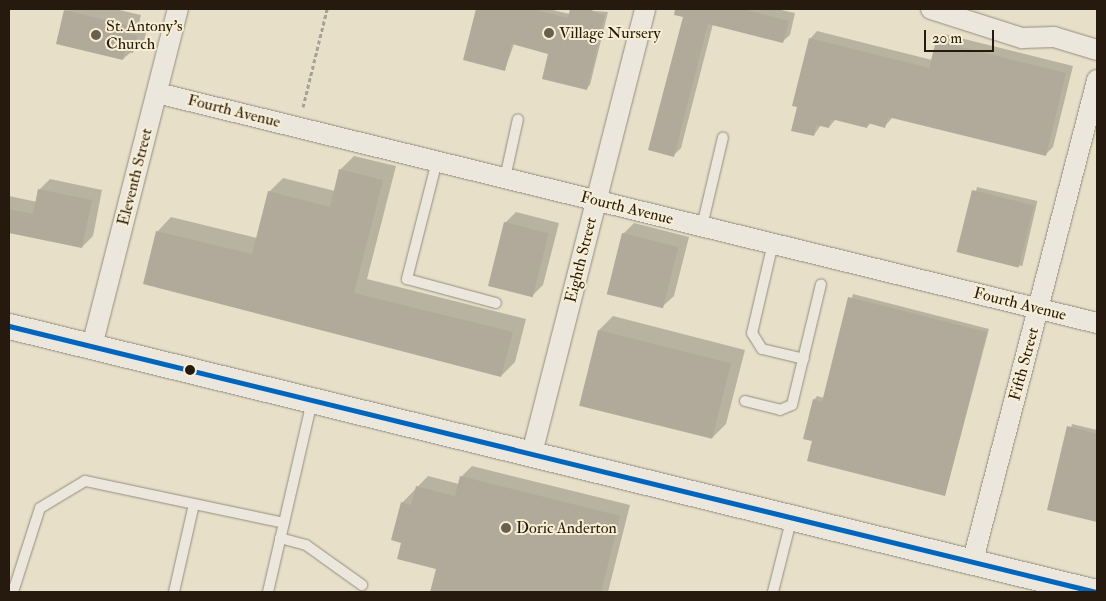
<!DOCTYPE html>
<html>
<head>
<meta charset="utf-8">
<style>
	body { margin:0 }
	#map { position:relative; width:1106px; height:601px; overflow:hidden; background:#e7dfc8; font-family:"IM FELL Double Pica",serif }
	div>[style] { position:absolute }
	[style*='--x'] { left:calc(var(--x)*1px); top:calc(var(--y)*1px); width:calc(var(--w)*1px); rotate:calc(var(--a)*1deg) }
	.shadow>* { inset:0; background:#0003; transform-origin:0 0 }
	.building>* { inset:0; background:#b1aa9a; transform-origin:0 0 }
	.path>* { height:3px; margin-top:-1.5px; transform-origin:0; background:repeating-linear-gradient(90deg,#a6a197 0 4px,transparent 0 6.5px) }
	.roads { filter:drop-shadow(0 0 1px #938d7f) drop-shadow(0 0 1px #938d7f) }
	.service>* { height:10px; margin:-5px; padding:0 5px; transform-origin:5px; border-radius:5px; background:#ebe7dc }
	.minor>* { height:20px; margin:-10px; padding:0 10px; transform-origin:10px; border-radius:10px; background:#ebe7dc }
	.tertiary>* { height:25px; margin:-12.5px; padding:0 12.5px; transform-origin:12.5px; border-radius:12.5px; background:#ebe7dc }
	.bus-1>* { height:5px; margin:-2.5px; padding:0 2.5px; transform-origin:2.5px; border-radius:2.5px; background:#0065bd }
	.dots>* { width:14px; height:14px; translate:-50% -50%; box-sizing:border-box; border:2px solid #f8eed3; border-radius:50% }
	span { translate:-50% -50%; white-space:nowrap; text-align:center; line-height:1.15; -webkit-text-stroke:4px #f8eed3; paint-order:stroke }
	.poi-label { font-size:16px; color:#26190e }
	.left { translate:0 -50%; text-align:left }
	.street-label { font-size:16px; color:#26190e }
	.frame { position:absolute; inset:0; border:10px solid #26190e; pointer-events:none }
	.scale { position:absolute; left:924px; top:30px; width:70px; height:22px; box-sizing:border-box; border:2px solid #26190e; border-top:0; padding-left:6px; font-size:15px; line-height:18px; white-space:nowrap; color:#26190e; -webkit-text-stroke:4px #f8eed3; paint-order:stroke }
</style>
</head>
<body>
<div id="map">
	<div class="shadow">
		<div style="clip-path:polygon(68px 9px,115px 9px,141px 15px,139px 23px,148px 25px,144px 41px,123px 59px,66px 11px)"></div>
		<div style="clip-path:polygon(477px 9px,548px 9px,570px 14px,571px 9px,608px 12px,590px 85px,586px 89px,550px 53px,514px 44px,505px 69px,465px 59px)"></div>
		<div style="clip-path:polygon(686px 9px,777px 9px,795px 13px,790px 35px,782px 42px,713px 24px,681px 148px,673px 156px,650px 149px)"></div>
		<div style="clip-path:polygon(817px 31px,932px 60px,937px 41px,944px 34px,1073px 66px,1053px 147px,1046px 154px,893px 117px,885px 126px,871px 123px,867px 127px,836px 119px,829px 127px,821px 125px,814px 135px,799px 106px,810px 39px)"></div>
		<div style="clip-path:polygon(354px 156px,396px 166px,367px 279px,526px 319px,515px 362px,501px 376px,145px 283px,158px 231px,171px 217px,257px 238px,269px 192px,283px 178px,335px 191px,340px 170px)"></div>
		<div style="clip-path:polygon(50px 179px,102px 190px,93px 236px,82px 247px,9px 232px,9px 196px,37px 202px,39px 190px)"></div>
		<div style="left:977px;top:187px;width:62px;height:67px;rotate:13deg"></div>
		<div style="clip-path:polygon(516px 212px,559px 223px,543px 285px,532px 296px,505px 223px)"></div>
		<div style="clip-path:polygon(634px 223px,689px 237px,674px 296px,663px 306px,623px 234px)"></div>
		<div style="clip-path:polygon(853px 294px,989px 329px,945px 495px,814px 400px,817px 396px,824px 398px)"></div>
		<div style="clip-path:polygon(613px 316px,745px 350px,726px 424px,712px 438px,599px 330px)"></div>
		<div style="clip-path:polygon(1072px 424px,1097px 430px,1097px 521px,1049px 509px)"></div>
		<div style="clip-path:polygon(472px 466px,630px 505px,608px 592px,432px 592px,438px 568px,403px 542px,402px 503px,428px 476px,459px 484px,461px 477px)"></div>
	</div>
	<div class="building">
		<div style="clip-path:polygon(476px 9px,532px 9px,568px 18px,570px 9px,593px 9px,592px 12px,605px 15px,587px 90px,542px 79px,548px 54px,512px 44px,505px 71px,463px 60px)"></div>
		<div style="clip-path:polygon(675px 9px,743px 9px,789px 21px,783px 43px,708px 24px,674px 157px,648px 150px,683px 17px,674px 15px)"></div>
		<div style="clip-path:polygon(64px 10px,131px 26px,129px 34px,137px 36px,133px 53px,125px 51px,123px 60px,56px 44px)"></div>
		<div style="clip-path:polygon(809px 38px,929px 68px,936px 41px,1066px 73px,1046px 156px,888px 117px,885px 128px,868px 123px,867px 128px,831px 119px,829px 128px,816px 125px,814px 136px,791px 131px,797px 107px,792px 106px)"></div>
		<div style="clip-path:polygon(339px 169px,383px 180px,354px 293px,513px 332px,501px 377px,143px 284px,156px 231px,252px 254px,268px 191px,330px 207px)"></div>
		<div style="clip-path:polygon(38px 189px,92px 200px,82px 248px,9px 233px,9px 209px,33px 214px)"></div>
		<div style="left:972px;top:190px;width:64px;height:64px;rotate:14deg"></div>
		<div style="left:504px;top:222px;width:46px;height:66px;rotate:14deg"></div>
		<div style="left:622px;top:233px;width:58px;height:63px;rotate:14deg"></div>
		<div style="clip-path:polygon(848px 297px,987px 332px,945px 496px,807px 461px,812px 441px,803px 439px,813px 399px,822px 402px)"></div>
		<div style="left:598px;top:330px;width:137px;height:78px;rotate:14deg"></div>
		<div style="clip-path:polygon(1067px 426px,1097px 434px,1097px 522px,1047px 510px)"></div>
		<div style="clip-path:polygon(460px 476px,620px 516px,601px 592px,430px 592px,436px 569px,397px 559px,401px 543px,391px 540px,401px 502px,411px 505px,416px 486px,455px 496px)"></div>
	</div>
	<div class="path">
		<div style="--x:303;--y:107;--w:101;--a:-76.2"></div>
	</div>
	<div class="roads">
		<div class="service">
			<div style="--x:437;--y:161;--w:122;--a:104.3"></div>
			<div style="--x:407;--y:279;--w:92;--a:15.1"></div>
			<div style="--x:505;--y:178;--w:60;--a:-77.6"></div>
			<div style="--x:702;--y:226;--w:91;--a:-76.7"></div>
			<div style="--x:773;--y:243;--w:92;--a:103.1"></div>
			<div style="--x:752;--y:333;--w:19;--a:58"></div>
			<div style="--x:762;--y:349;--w:43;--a:13.4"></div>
			<div style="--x:745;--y:401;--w:36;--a:14"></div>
			<div style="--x:780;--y:410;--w:13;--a:-23"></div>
			<div style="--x:792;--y:405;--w:124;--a:-76.5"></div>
			<div style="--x:280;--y:538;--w:27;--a:15"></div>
			<div style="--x:306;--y:545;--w:69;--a:35.5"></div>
			<div style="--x:13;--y:592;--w:88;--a:-72.2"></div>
			<div style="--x:40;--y:508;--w:52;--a:-31"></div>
			<div style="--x:85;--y:481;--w:203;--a:11.9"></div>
			<div style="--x:174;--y:592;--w:90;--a:-77.2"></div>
			<div style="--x:268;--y:592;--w:196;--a:-77"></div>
			<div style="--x:773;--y:592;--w:77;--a:-75.8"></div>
		</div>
		<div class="minor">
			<div style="--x:931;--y:9;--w:96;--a:17.7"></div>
			<div style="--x:1022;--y:38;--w:32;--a:-2"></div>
			<div style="--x:1054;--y:37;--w:45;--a:16.8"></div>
			<div style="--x:157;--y:93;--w:968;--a:13.75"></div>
			<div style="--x:92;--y:346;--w:348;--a:-75.7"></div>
			<div style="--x:532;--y:453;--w:458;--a:-75.7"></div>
			<div style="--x:973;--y:560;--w:496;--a:-75.5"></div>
		</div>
		<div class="tertiary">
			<div style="--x:9;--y:326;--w:1119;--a:13.75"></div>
		</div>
	</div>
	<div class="bus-1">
		<div style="--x:9;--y:326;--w:1119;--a:13.75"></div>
	</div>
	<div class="dots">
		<div style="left:549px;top:33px;background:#6a5e4f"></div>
		<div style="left:96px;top:35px;background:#6a5e4f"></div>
		<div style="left:190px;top:370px;background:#26190e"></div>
		<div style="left:506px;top:528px;background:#6a5e4f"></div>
	</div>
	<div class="poi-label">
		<span class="left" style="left:106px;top:35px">St. Antony's<br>Church</span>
		<span class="left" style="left:559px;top:33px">Village Nursery</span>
		<span class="left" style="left:516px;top:528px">Doric Anderton</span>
	</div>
	<div class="street-label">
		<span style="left:234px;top:111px;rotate:14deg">Fourth Avenue</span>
		<span style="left:135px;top:177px;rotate:-76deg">Eleventh Street</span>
		<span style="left:627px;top:208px;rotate:14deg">Fourth Avenue</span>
		<span style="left:581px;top:260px;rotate:-76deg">Eighth Street</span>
		<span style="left:1020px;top:304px;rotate:14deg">Fourth Avenue</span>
		<span style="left:1024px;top:364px;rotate:-75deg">Fifth Street</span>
	</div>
	<div class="frame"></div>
	<div class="scale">20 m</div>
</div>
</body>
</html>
